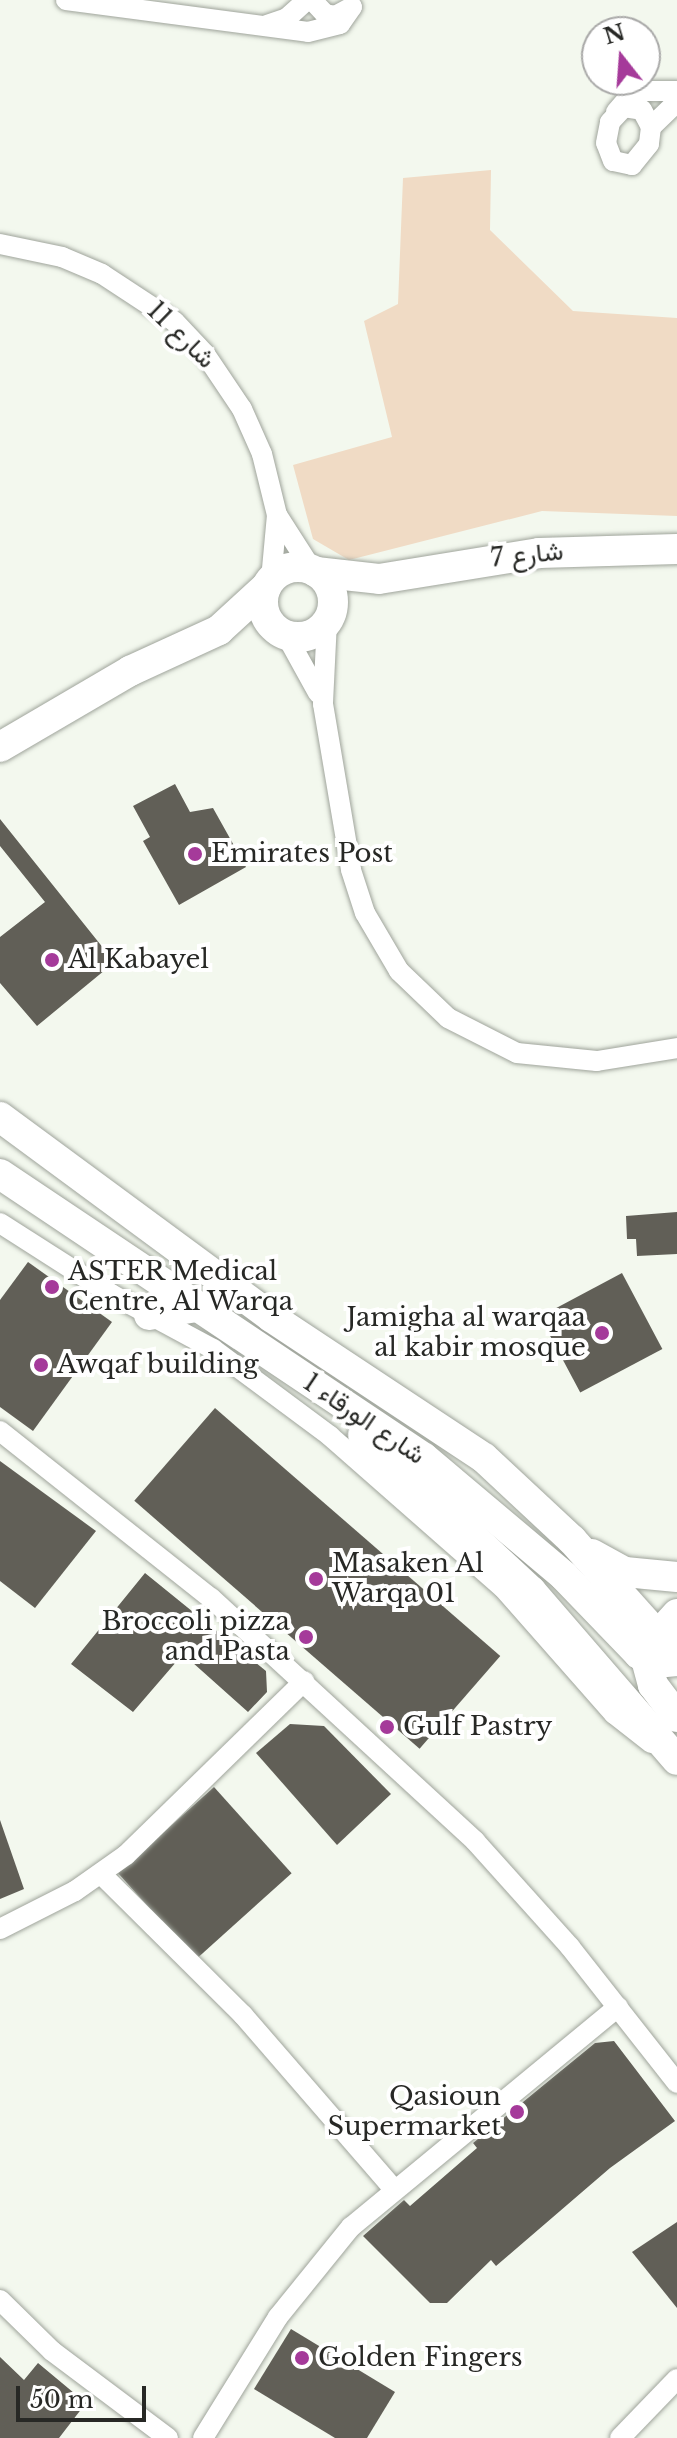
<!DOCTYPE html>
<html>
<head>
<meta charset="utf-8">
<style>
	body { margin:0 }
	#map { position:relative; width:677px; height:2438px; overflow:hidden; background:#f3f8ee; font-family:"Libre Baskerville",Vazirmatn,serif }
	div>[style] { position:absolute }
	[style*='--x'] { left:calc(var(--x)*1px); top:calc(var(--y)*1px); width:calc(var(--w)*1px); rotate:calc(var(--a)*1deg) }
	.green>* { inset:0; background:#f0dbc5 }
	.building>* { inset:0; background:#615f57; transform-origin:0 0 }
	.roads { filter:drop-shadow(0 0 2px #9fa49b) drop-shadow(0 0 2px #9fa49b) }
	.street>* { height:20px; margin:-10px; padding:0 10px; transform-origin:10px; border-radius:10px; background:#fff }
	.secondary>* { height:30px; margin:-15px; padding:0 15px; transform-origin:15px; border-radius:15px; background:#fff }
	.secondary>.ring { margin:-15px; padding:0; box-sizing:content-box; background:none; border:30px solid #fff; border-radius:50% }
	.dots>* { width:22px; height:22px; translate:-50% -50%; box-sizing:border-box; border:4px solid #fff; border-radius:50% }
	span { translate:-50% -50%; white-space:nowrap; text-align:center; line-height:1.15; -webkit-text-stroke:8px #fff; paint-order:stroke }
	.street-label { font-size:26px; color:#272825 }
	.poi-label { font-size:26px; color:#272825 }
	.left { translate:0 -50%; text-align:left }
	.right { translate:-100% -50%; text-align:right }
	.north { position:absolute; left:581px; top:16px; width:80px; height:80px; box-sizing:border-box; background:#fff; border:2px solid #a9a9a8; border-radius:50%; rotate:343deg; font-size:22px; font-weight:700; line-height:32px; text-align:center; color:#272825 }
	.north::after { content:''; display:block; margin:auto; width:28px; height:36px; background:#a53a9a; clip-path:polygon(50% 0,100% 100%,50% 72%,0 100%) }
	.scale { position:absolute; left:16px; top:2386px; width:130px; height:36px; box-sizing:border-box; border:4px solid #272825; border-top:0; padding-left:10px; font-size:24px; line-height:28px; white-space:nowrap; color:#272825; -webkit-text-stroke:6px #fff; paint-order:stroke }
</style>
</head>
<body>
<div id="map">
	<div class="green">
		<div style="clip-path:polygon(491px 170px,490px 230px,573px 311px,677px 318px,677px 516px,542px 511px,349px 560px,313px 539px,293px 465px,392px 437px,364px 321px,398px 304px,403px 178px)"></div>
	</div>
	<div class="building">
		<div style="clip-path:polygon(175px 784px,190px 812px,213px 808px,246px 867px,179px 905px,143px 841px,150px 837px,133px 806px)"></div>
		<div style="clip-path:polygon(0 819px,104px 949px,105px 970px,37px 1026px,0 983px,0 937px,45px 902px,0 846px)"></div>
		<div style="clip-path:polygon(677px 1212px,677px 1254px,637px 1256px,636px 1239px,627px 1239px,626px 1216px)"></div>
		<div style="clip-path:polygon(28px 1262px,112px 1322px,33px 1431px,0 1407px,0 1300px)"></div>
		<div style="left:622px;top:1273px;width:86px;height:93px;rotate:62deg"></div>
		<div style="left:215px;top:1408px;width:378px;height:123px;rotate:41deg"></div>
		<div style="clip-path:polygon(0 1461px,96px 1531px,35px 1608px,0 1581px)"></div>
		<div style="clip-path:polygon(145px 1573px,266px 1671px,267px 1692px,248px 1712px,183px 1654px,133px 1712px,71px 1664px)"></div>
		<div style="clip-path:polygon(290px 1724px,324px 1726px,391px 1794px,337px 1845px,256px 1753px)"></div>
		<div style="left:214px;top:1787px;width:116px;height:129px;rotate:48deg"></div>
		<div style="clip-path:polygon(0 1820px,24px 1889px,0 1899px)"></div>
		<div style="clip-path:polygon(614px 2041px,675px 2121px,610px 2168px,496px 2266px,491px 2260px,447px 2303px,430px 2303px,363px 2236px,404px 2200px,410px 2206px,477px 2148px,473px 2143px,595px 2043px)"></div>
		<div style="clip-path:polygon(677px 2222px,677px 2308px,632px 2252px)"></div>
		<div style="clip-path:polygon(291px 2329px,395px 2392px,367px 2438px,335px 2438px,254px 2389px)"></div>
		<div style="clip-path:polygon(0 2357px,24px 2380px,38px 2363px,86px 2403px,59px 2438px,0 2438px)"></div>
	</div>
	<div class="roads">
		<div class="street">
			<div style="--x:66;--y:0;--w:244;--a:7.5"></div>
			<div style="--x:308;--y:32;--w:33;--a:-14"></div>
			<div style="--x:340;--y:24;--w:21;--a:-55"></div>
			<div style="--x:312;--y:0;--w:19;--a:47"></div>
			<div style="--x:325;--y:14;--w:10;--a:11"></div>
			<div style="--x:335;--y:16;--w:19;--a:-28"></div>
			<div style="--x:267;--y:25;--w:21;--a:-19"></div>
			<div style="--x:287;--y:18;--w:27;--a:-42"></div>
			<div style="--x:624;--y:107;--w:18;--a:9"></div>
			<div style="--x:642;--y:110;--w:19;--a:62"></div>
			<div style="--x:651;--y:127;--w:17;--a:97"></div>
			<div style="--x:649;--y:144;--w:27;--a:129"></div>
			<div style="--x:632;--y:165;--w:19;--a:-168"></div>
			<div style="--x:613;--y:161;--w:19;--a:-111"></div>
			<div style="--x:606;--y:143;--w:21;--a:-79"></div>
			<div style="--x:610;--y:122;--w:21;--a:-47"></div>
			<div style="--x:616;--y:112;--w:28;--a:-49"></div>
			<div style="--x:634;--y:91;--w:43;--a:0"></div>
			<div style="--x:651;--y:127;--w:36;--a:-44"></div>
			<div style="--x:0;--y:244;--w:63;--a:11.8"></div>
			<div style="--x:62;--y:257;--w:43;--a:23"></div>
			<div style="--x:102;--y:274;--w:87;--a:33.3"></div>
			<div style="--x:175;--y:322;--w:44;--a:46.8"></div>
			<div style="--x:205;--y:354;--w:66;--a:56.1"></div>
			<div style="--x:242;--y:409;--w:49;--a:66"></div>
			<div style="--x:262;--y:454;--w:63;--a:76.2"></div>
			<div style="--x:277;--y:515;--w:65;--a:95.3"></div>
			<div style="--x:277;--y:515;--w:67;--a:57.3"></div>
			<div style="--x:327;--y:621;--w:83;--a:92.8"></div>
			<div style="--x:323;--y:704;--w:168;--a:80.4"></div>
			<div style="--x:351;--y:870;--w:45;--a:72"></div>
			<div style="--x:365;--y:913;--w:67;--a:59.6"></div>
			<div style="--x:399;--y:971;--w:68;--a:43.8"></div>
			<div style="--x:448;--y:1018;--w:77;--a:26.9"></div>
			<div style="--x:517;--y:1053;--w:80;--a:5.7"></div>
			<div style="--x:597;--y:1061;--w:81;--a:-9.2"></div>
			<div style="--x:286;--y:635;--w:66;--a:61.1"></div>
			<div style="--x:0;--y:1223;--w:132;--a:32.6"></div>
			<div style="--x:111;--y:1294;--w:116;--a:28.3"></div>
			<div style="--x:213;--y:1349;--w:146;--a:36.6"></div>
			<div style="--x:330;--y:1436;--w:230;--a:41.3"></div>
			<div style="--x:503;--y:1588;--w:168;--a:48.6"></div>
			<div style="--x:614;--y:1714;--w:47;--a:38.1"></div>
			<div style="--x:0;--y:1431;--w:269;--a:38.4"></div>
			<div style="--x:211;--y:1598;--w:359;--a:42.6"></div>
			<div style="--x:475;--y:1841;--w:142;--a:48.1"></div>
			<div style="--x:570;--y:1947;--w:173;--a:51.8"></div>
			<div style="--x:101;--y:1874;--w:200;--a:44.8"></div>
			<div style="--x:243;--y:2015;--w:229;--a:49.1"></div>
			<div style="--x:0;--y:1929;--w:84;--a:-26.9"></div>
			<div style="--x:75;--y:1891;--w:62;--a:-35.2"></div>
			<div style="--x:126;--y:1855;--w:249;--a:-44.3"></div>
			<div style="--x:0;--y:2300;--w:73;--a:44.4"></div>
			<div style="--x:52;--y:2351;--w:145;--a:36.9"></div>
			<div style="--x:203;--y:2438;--w:142;--a:-58.2"></div>
			<div style="--x:278;--y:2317;--w:116;--a:-51"></div>
			<div style="--x:351;--y:2227;--w:346;--a:-39.5"></div>
			<div style="--x:620;--y:2438;--w:82;--a:-46"></div>
		</div>
		<div class="secondary">
			<div class="ring" style="left:263px;top:567px;width:40px;height:40px"></div>
			<div style="--x:316;--y:572;--w:63;--a:6.3"></div>
			<div style="--x:379;--y:579;--w:162;--a:-9.2"></div>
			<div style="--x:539;--y:553;--w:138;--a:-1.7"></div>
			<div style="--x:0;--y:747;--w:151;--a:-30.3"></div>
			<div style="--x:130;--y:671;--w:98;--a:-24.7"></div>
			<div style="--x:219;--y:630;--w:64;--a:-42.5"></div>
			<div style="--x:0;--y:1117;--w:337;--a:36.4"></div>
			<div style="--x:271;--y:1317;--w:255;--a:33.5"></div>
			<div style="--x:484;--y:1458;--w:120;--a:43"></div>
			<div style="--x:572;--y:1540;--w:157;--a:48.1"></div>
			<div style="--x:0;--y:1174;--w:510;--a:33.81"></div>
			<div style="--x:424;--y:1458;--w:183;--a:40.1"></div>
			<div style="--x:564;--y:1576;--w:108;--a:46.1"></div>
			<div style="--x:639;--y:1654;--w:18;--a:29"></div>
			<div style="--x:655;--y:1663;--w:22;--a:-5"></div>
			<div style="--x:149;--y:1315;--w:48;--a:-9.7"></div>
			<div style="--x:363;--y:1435;--w:229;--a:42.9"></div>
			<div style="--x:531;--y:1591;--w:223;--a:49.2"></div>
			<div style="--x:592;--y:1554;--w:38;--a:29"></div>
			<div style="--x:625;--y:1572;--w:52;--a:5.5"></div>
			<div style="--x:677;--y:1614;--w:39;--a:132"></div>
			<div style="--x:651;--y:1643;--w:17;--a:107"></div>
			<div style="--x:646;--y:1659;--w:27;--a:75"></div>
			<div style="--x:653;--y:1685;--w:40;--a:53"></div>
		</div>
	</div>
	<div class="dots">
		<div style="left:195px;top:854px;background:#a53a9a"></div>
		<div style="left:52px;top:960px;background:#a53a9a"></div>
		<div style="left:52px;top:1287px;background:#a53a9a"></div>
		<div style="left:602px;top:1333px;background:#a53a9a"></div>
		<div style="left:41px;top:1365px;background:#a53a9a"></div>
		<div style="left:316px;top:1579px;background:#a53a9a"></div>
		<div style="left:306px;top:1637px;background:#a53a9a"></div>
		<div style="left:387px;top:1727px;background:#a53a9a"></div>
		<div style="left:517px;top:2112px;background:#a53a9a"></div>
		<div style="left:302px;top:2358px;background:#a53a9a"></div>
	</div>
	<div class="street-label">
		<span style="left:181px;top:335px;rotate:44deg">شارع 11</span>
		<span style="left:527px;top:555px;rotate:-6deg">شارع 7</span>
		<span style="left:364px;top:1419px;rotate:34deg">شارع الورقاء 1</span>
	</div>
	<div class="poi-label">
		<span class="left" style="left:211px;top:854px">Emirates Post</span>
		<span class="left" style="left:68px;top:960px">Al Kabayel</span>
		<span class="left" style="left:68px;top:1287px">ASTER Medical<br>Centre, Al Warqa</span>
		<span class="right" style="left:586px;top:1333px">Jamigha al warqaa<br>al kabir mosque</span>
		<span class="left" style="left:57px;top:1365px">Awqaf building</span>
		<span class="left" style="left:332px;top:1579px">Masaken Al<br>Warqa 01</span>
		<span class="right" style="left:290px;top:1637px">Broccoli pizza<br>and Pasta</span>
		<span class="left" style="left:403px;top:1727px">Gulf Pastry</span>
		<span class="right" style="left:501px;top:2112px">Qasioun<br>Supermarket</span>
		<span class="left" style="left:318px;top:2358px">Golden Fingers</span>
	</div>
	<div class="north">N</div>
	<div class="scale">50 m</div>
</div>
</body>
</html>
